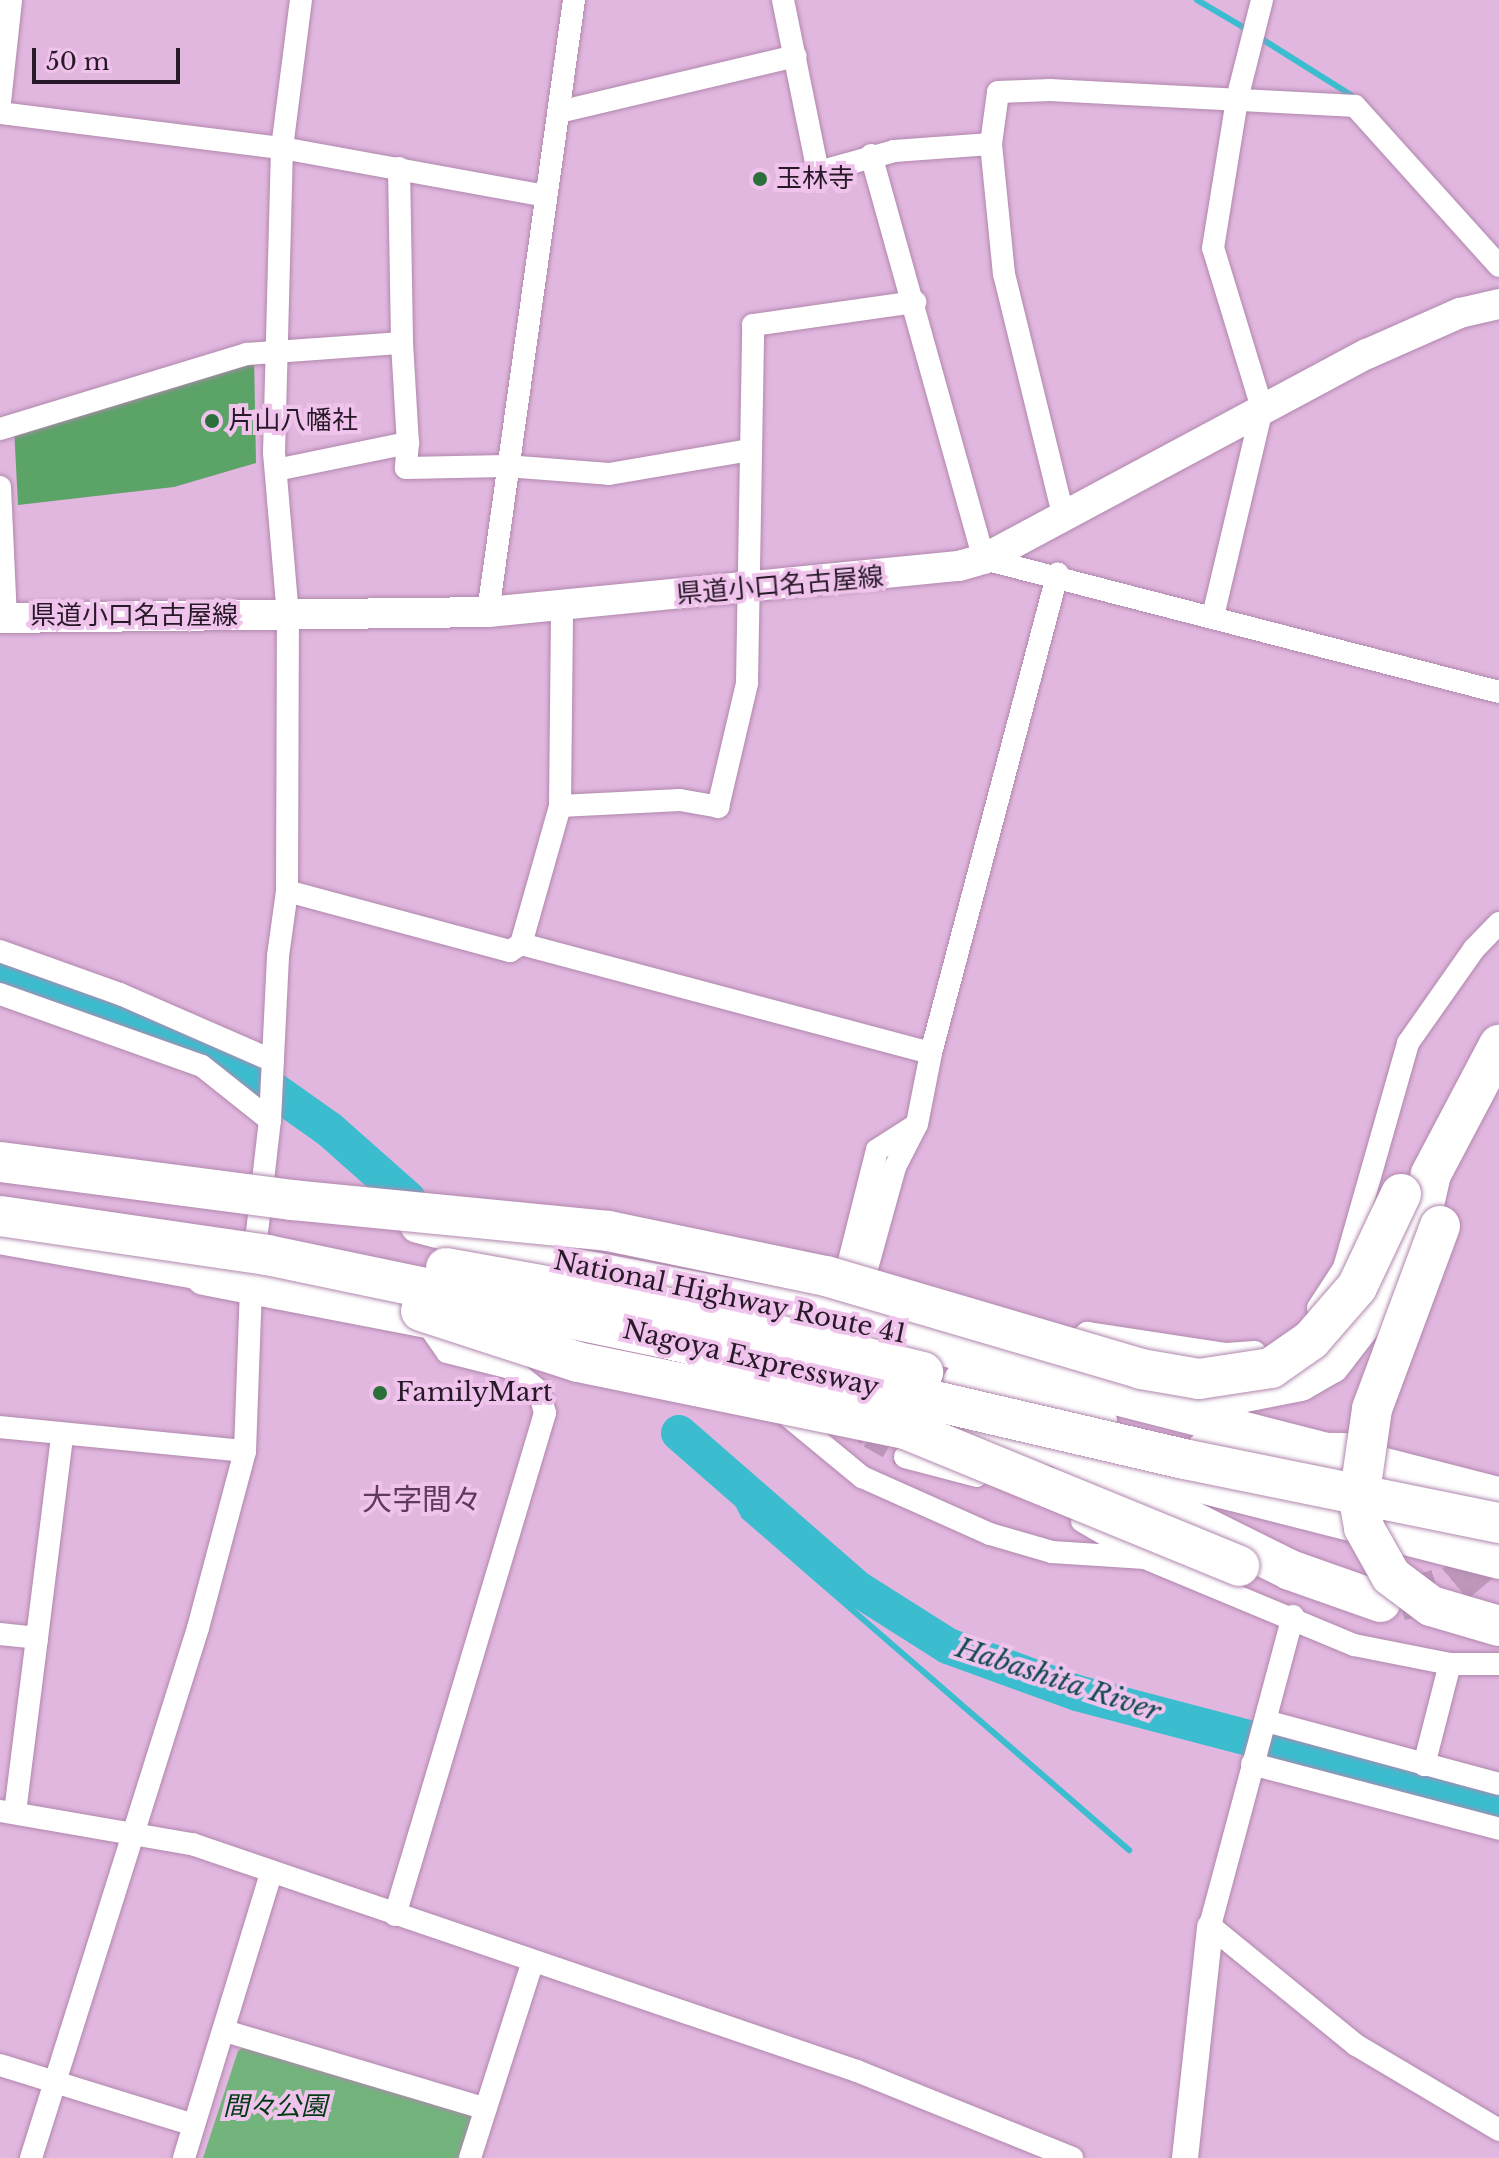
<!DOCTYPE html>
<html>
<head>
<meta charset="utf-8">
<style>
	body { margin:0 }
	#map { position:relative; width:1499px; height:2158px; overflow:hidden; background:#e1b7df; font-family:"Libre Baskerville","Noto Sans JP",serif }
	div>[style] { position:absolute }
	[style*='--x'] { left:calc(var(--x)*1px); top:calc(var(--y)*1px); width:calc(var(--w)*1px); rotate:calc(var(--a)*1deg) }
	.green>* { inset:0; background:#72b47c }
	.forest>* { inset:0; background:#5ca368 }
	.stream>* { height:6px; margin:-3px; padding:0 3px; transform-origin:3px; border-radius:3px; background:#3bbdcf }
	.river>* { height:36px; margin:-18px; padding:0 18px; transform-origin:18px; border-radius:18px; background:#3bbdcf }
	.minor-tunnel>* { height:22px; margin-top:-11px; transform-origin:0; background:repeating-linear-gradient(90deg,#bc97ba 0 22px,transparent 0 33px) }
	.motorway-tunnel>* { height:40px; margin-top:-20px; transform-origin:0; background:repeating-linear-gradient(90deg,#bc97ba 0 40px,transparent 0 60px) }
	.roads { filter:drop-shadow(0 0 2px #b087ad) drop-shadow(0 0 2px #b087ad) }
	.minor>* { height:22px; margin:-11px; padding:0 11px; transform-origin:11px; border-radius:11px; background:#fff }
	.tertiary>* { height:26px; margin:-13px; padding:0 13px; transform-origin:13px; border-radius:13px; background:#fff }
	.secondary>* { height:30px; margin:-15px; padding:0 15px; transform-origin:15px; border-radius:15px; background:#fff }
	.trunk>* { height:36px; margin:-18px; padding:0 18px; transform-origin:18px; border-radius:18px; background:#fff }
	.motorway>* { height:40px; margin:-20px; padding:0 20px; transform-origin:20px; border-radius:20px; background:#fff }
	.bridges { filter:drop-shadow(0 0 2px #b087ad) drop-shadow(0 0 2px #b087ad) }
	.motorway-bridge>* { height:40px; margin:-20px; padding:0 20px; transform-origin:20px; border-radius:20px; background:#fff }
	.dots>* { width:22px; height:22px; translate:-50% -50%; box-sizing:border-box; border:4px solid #efc3ec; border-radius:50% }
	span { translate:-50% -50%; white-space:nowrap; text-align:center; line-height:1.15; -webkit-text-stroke:8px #efc3ec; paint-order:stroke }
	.poi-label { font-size:26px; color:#281928 }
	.left { translate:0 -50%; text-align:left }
	.street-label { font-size:26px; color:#281928 }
	.park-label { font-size:26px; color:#023a13; font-style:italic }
	.water-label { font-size:28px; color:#144b53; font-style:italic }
	.quarter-label { font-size:30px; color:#5e3a5c }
	.scale { position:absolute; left:32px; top:48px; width:148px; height:36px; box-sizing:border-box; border:4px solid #281928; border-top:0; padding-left:10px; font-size:24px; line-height:28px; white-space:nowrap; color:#281928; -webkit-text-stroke:6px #efc3ec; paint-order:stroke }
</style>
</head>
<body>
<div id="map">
	<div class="green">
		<div style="clip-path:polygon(247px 2045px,469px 2112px,479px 2124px,467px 2158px,203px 2158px,238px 2051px)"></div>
	</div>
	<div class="forest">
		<div style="clip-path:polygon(254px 357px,256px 463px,174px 487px,18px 505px,14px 428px)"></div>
	</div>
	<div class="stream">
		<div style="--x:1197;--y:0;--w:59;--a:30.5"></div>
		<div style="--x:1257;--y:36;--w:117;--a:32.1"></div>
		<div style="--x:719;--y:1467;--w:55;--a:63"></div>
		<div style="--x:744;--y:1516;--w:510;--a:40.94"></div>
	</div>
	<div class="river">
		<div style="--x:0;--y:976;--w:160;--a:19.3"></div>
		<div style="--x:151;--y:1029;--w:139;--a:26.6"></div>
		<div style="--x:275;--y:1091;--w:67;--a:35.3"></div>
		<div style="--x:330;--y:1130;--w:104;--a:41.5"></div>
		<div style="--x:679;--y:1433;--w:237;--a:41.1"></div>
		<div style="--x:858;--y:1589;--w:107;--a:32.3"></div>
		<div style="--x:948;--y:1646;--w:137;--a:20"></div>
		<div style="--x:1077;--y:1693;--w:436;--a:14.7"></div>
	</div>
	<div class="minor-tunnel">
		<div style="--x:858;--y:1423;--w:18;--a:52"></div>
		<div style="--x:869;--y:1437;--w:41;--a:29.1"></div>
	</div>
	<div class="motorway-tunnel">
		<div style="--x:1399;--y:1601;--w:59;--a:-16.9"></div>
		<div style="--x:1455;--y:1584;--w:57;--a:-40.1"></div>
	</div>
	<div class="roads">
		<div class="minor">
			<div style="--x:783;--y:0;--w:176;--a:78.5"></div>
			<div style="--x:818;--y:172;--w:79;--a:-15.4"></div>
			<div style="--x:894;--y:151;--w:97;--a:-4.1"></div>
			<div style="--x:991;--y:144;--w:52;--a:-82.3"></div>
			<div style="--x:998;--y:92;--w:53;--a:-2.2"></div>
			<div style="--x:1051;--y:90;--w:304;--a:3"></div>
			<div style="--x:1355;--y:106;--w:215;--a:48"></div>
			<div style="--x:0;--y:102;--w:103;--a:-83.8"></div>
			<div style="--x:559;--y:112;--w:243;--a:-13.3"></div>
			<div style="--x:0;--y:113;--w:284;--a:7.1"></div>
			<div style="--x:282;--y:148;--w:267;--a:10.3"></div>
			<div style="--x:991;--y:144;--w:131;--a:84.3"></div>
			<div style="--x:1004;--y:274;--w:248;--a:76.2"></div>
			<div style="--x:871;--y:155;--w:420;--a:74.4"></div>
			<div style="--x:984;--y:559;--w:532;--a:14.48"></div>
			<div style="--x:399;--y:168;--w:175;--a:89"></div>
			<div style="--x:0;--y:429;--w:258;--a:-16.9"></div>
			<div style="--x:247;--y:354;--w:155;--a:-4.1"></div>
			<div style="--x:402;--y:343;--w:100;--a:86.6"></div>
			<div style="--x:276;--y:470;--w:135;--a:-11.6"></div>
			<div style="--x:408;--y:443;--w:25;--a:95"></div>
			<div style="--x:406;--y:468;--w:100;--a:-1.1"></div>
			<div style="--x:506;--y:466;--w:103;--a:4.4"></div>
			<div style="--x:609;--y:474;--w:142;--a:-9.7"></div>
			<div style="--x:0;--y:487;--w:131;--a:87.4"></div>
			<div style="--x:488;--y:612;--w:618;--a:-82"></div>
			<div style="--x:1213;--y:616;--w:214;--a:-76.7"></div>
			<div style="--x:1262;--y:408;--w:167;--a:-107"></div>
			<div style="--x:1213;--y:248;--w:151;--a:-80.8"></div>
			<div style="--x:1237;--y:99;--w:102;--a:-75.8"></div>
			<div style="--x:560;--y:806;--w:120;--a:-2.9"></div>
			<div style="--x:680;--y:800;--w:39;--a:10"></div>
			<div style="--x:718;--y:807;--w:127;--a:-76.8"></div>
			<div style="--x:747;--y:683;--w:358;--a:-89"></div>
			<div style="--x:753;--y:325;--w:164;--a:-8.1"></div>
			<div style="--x:287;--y:891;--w:231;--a:15.1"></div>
			<div style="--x:510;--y:951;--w:13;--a:-32"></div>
			<div style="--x:521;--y:944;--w:424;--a:14.9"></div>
			<div style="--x:521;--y:944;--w:143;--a:-74.2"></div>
			<div style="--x:560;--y:806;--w:199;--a:-89.4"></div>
			<div style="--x:0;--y:951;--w:127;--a:19.7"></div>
			<div style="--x:120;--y:994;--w:167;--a:23.6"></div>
			<div style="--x:0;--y:994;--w:214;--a:19.6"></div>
			<div style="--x:202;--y:1066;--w:87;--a:38.5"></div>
			<div style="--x:842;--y:1289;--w:143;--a:-75.9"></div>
			<div style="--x:877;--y:1150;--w:46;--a:-32.7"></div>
			<div style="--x:861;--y:1290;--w:128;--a:-74.5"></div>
			<div style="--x:895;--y:1167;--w:48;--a:-62.9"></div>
			<div style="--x:917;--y:1124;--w:72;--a:-78.8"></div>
			<div style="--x:931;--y:1053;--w:496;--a:-75.2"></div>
			<div style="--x:1318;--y:1308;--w:48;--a:-57"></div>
			<div style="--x:1344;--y:1268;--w:234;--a:-74.1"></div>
			<div style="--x:1408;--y:1043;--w:115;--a:-54.9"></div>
			<div style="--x:1474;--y:949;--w:36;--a:-46"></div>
			<div style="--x:1071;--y:1346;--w:21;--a:-39"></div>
			<div style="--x:1087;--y:1333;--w:141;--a:8.6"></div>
			<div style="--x:1226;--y:1354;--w:29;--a:-4"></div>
			<div style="--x:782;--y:1411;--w:104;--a:39.5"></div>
			<div style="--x:862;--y:1477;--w:140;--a:24"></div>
			<div style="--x:990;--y:1534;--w:65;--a:16.2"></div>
			<div style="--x:1052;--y:1552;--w:93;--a:3.7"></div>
			<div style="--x:1145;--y:1558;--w:226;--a:22.6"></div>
			<div style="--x:1354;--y:1645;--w:98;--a:11.2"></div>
			<div style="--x:1450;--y:1664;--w:49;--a:0"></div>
			<div style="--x:0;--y:1427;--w:246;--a:5.6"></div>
			<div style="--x:905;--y:1457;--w:74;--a:14.8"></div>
			<div style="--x:1082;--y:1521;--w:69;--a:30.3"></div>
			<div style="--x:1293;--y:1616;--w:321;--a:105"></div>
			<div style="--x:1210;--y:1926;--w:188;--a:39.2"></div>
			<div style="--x:1356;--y:2045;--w:166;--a:30.7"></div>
			<div style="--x:0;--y:1634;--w:37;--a:6"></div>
			<div style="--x:37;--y:1638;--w:176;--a:97.2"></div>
			<div style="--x:37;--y:1638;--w:203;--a:-82.9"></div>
			<div style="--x:1266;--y:1721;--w:241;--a:15.1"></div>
			<div style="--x:1252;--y:1764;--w:255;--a:14.7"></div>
			<div style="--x:1424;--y:1765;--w:104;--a:-75.6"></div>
			<div style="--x:0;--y:1811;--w:195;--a:9.8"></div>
			<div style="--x:192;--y:1844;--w:703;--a:18.85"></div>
			<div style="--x:857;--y:2071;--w:232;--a:22"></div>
			<div style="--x:395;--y:1915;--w:524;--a:-73.36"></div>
			<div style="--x:545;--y:1413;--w:23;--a:-105"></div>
			<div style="--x:539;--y:1391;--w:36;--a:-141"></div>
			<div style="--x:511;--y:1368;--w:66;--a:-166"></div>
			<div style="--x:447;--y:1352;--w:40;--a:-124.9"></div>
			<div style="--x:225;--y:2031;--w:272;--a:16.6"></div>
			<div style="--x:0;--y:2065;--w:203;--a:17.2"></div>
			<div style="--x:31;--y:2158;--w:556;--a:-72.51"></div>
			<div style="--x:198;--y:1628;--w:183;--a:-75.1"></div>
			<div style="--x:245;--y:1451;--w:167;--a:-87.9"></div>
			<div style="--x:251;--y:1284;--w:165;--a:-83.4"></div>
			<div style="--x:270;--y:1120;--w:164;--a:-87.2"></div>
			<div style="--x:278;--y:956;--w:66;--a:-82.1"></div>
			<div style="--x:287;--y:891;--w:275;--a:-89.8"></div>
			<div style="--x:288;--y:616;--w:164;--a:-94.9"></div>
			<div style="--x:274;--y:453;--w:305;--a:-88.5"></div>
			<div style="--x:282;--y:148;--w:149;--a:-82.7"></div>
			<div style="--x:184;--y:2158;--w:297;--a:-73"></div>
			<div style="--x:470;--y:2158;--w:204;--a:-72.3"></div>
		</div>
		<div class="tertiary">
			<div style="--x:1185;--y:2158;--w:233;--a:-83.8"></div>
		</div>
		<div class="secondary">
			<div style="--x:0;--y:618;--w:488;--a:-0.7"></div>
			<div style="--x:488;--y:612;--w:473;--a:-5.6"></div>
			<div style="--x:959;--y:566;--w:26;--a:-16"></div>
			<div style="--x:984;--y:559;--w:434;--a:-28.2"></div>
			<div style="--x:1367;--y:354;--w:102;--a:-23.8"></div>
			<div style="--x:1460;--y:313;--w:40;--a:-13"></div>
		</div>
		<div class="trunk">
			<div style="--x:418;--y:1225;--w:165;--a:14.7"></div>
			<div style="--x:578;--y:1267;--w:262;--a:10.8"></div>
			<div style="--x:835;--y:1316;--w:260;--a:16.3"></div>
			<div style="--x:1085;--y:1389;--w:427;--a:14.4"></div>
			<div style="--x:204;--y:1277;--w:248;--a:10.9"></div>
			<div style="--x:902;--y:1416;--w:166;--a:11.9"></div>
			<div style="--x:1064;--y:1450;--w:449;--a:14.3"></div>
		</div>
		<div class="motorway">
			<div style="--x:0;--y:1234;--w:240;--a:10.1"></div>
			<div style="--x:963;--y:1382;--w:140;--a:16.6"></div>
			<div style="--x:1085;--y:1389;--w:17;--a:-33"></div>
			<div style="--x:1099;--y:1380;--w:54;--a:10.7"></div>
			<div style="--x:1152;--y:1390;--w:88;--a:2"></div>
			<div style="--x:1240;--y:1393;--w:61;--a:-11.3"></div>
			<div style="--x:1300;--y:1381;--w:34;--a:-30"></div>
			<div style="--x:1330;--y:1364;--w:66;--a:-52.4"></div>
			<div style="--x:1370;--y:1312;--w:112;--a:-62.3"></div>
			<div style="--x:1422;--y:1213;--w:40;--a:-77"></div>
			<div style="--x:1431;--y:1174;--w:146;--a:-62.2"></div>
			<div style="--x:1064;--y:1450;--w:92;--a:30.7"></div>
			<div style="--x:1143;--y:1497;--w:164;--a:26.4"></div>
			<div style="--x:1290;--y:1570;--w:96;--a:19.4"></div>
			<div style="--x:1205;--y:1452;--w:142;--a:0.4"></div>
		</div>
	</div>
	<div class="bridges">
		<div class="motorway-bridge">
			<div style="--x:0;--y:1162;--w:295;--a:7.4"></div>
			<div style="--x:293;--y:1200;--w:317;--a:5.6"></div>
			<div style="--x:608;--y:1231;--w:223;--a:11.7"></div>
			<div style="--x:826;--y:1276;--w:328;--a:16.4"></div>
			<div style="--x:1141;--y:1369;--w:59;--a:9.8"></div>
			<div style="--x:1199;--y:1379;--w:73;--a:-8.7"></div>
			<div style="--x:1271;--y:1368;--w:49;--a:-35"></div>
			<div style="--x:1311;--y:1340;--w:70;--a:-49"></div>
			<div style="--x:1357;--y:1287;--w:103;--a:-64.7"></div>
			<div style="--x:0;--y:1216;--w:270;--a:8.3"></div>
			<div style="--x:267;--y:1255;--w:406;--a:11.8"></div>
			<div style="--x:664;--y:1338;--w:534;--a:13.1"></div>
			<div style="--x:1184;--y:1459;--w:321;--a:11.5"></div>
			<div style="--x:1440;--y:1226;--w:195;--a:110.4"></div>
			<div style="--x:1372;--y:1409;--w:91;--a:98.2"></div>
			<div style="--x:1359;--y:1499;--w:29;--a:80"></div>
			<div style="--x:1364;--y:1528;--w:55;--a:60.6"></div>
			<div style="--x:1391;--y:1576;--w:50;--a:36.9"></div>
			<div style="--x:1431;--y:1606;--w:71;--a:16.4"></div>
			<div style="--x:446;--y:1268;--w:237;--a:10.2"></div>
			<div style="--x:679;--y:1310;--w:252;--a:14.3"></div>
			<div style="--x:421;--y:1311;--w:165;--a:18"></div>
			<div style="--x:578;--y:1362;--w:337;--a:11.6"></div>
			<div style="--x:908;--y:1430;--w:358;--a:22.3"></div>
		</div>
	</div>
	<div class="dots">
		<div style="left:760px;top:179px;background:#2b6f3a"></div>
		<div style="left:212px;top:421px;background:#2b6f3a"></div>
		<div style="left:380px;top:1393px;background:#2b6f3a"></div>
	</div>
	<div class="poi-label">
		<span class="left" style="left:776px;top:179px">玉林寺</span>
		<span class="left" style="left:228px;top:421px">片山八幡社</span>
		<span class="left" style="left:396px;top:1393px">FamilyMart</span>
	</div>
	<div class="street-label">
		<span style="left:780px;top:586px;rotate:-5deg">県道小口名古屋線</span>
		<span style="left:134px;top:616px">県道小口名古屋線</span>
		<span style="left:730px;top:1298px;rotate:12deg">National Highway Route 41</span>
		<span style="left:751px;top:1359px;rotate:13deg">Nagoya Expressway</span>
	</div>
	<div class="park-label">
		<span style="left:275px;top:2107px">間々公園</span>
	</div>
	<div class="water-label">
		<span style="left:1058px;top:1680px;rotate:18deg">Habashita River</span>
	</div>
	<div class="quarter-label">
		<span style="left:422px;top:1500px">大字間々</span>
	</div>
	<div class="scale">50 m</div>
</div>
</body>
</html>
